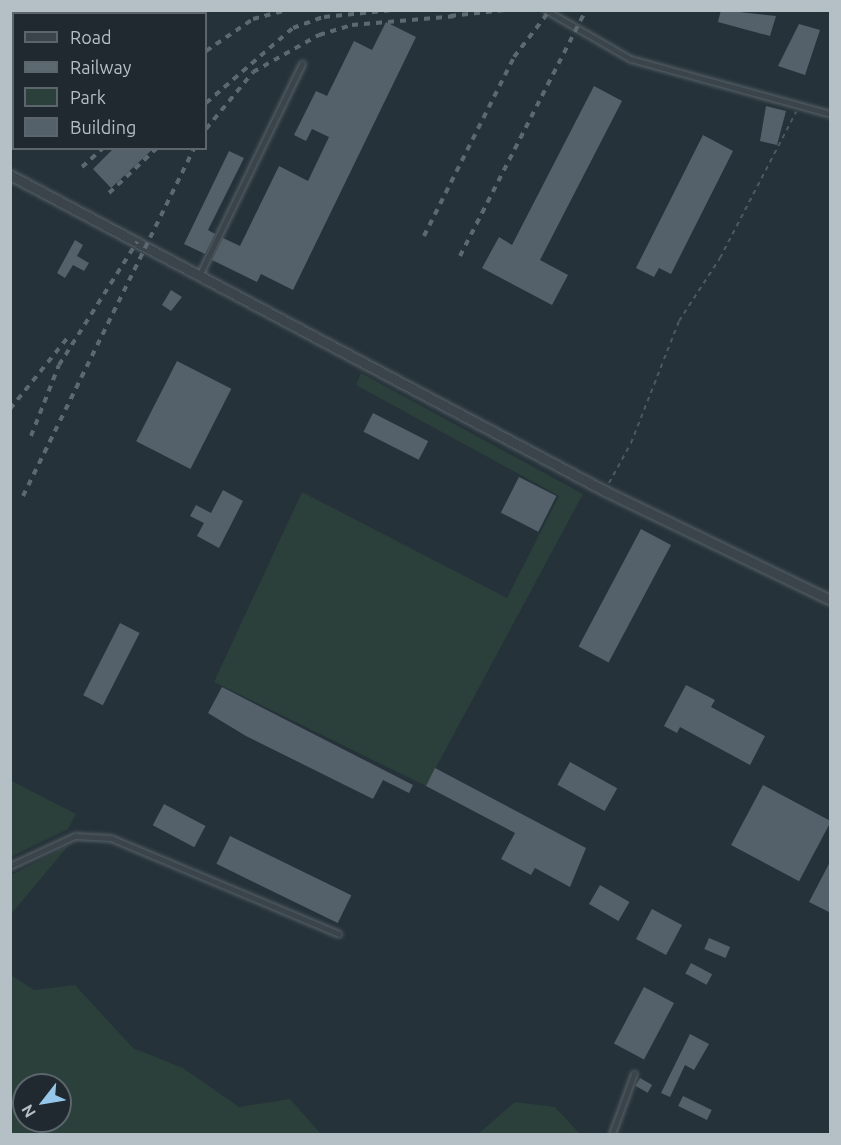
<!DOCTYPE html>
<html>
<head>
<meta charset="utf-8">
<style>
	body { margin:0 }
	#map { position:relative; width:841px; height:1145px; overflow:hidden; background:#26323a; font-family:Ubuntu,sans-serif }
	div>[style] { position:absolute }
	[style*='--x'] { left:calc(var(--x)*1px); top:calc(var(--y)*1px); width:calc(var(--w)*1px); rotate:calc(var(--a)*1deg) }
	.green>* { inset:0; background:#2b3f3b }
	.building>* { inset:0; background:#54616a; transform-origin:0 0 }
	.path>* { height:2px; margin-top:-1px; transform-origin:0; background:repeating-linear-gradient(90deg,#4a5c5a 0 4.5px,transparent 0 9px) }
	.roads { filter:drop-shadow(0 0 2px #586268) drop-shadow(0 0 2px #586268) }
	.service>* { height:4.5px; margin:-2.25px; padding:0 2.25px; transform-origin:2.25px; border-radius:2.25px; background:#3a444a }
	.minor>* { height:9px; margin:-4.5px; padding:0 4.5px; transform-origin:4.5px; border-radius:4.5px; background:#3a444a }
	.rail>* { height:4px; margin-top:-2px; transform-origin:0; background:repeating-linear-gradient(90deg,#5c6971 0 6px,transparent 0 12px) }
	span { translate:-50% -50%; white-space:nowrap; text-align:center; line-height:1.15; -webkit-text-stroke:5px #1f292f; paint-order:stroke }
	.frame { position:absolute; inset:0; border:12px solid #b5bfc6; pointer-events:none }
	.legend { position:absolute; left:12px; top:12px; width:195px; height:138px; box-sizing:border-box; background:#1f292f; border:2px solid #5b656b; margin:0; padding:8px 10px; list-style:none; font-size:18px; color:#b5bfc6 }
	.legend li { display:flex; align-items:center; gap:12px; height:30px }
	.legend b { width:30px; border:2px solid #5b656b }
	.north { position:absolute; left:12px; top:1073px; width:60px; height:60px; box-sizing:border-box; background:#1f292f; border:2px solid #5b656b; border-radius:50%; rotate:239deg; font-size:16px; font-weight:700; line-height:24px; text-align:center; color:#b5bfc6 }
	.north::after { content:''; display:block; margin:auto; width:21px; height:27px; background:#96c6ea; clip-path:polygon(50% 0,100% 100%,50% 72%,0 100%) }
</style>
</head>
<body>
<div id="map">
	<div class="green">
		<div style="clip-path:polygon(361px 373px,583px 494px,426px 786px,214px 682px,302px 492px,507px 598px,559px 496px,356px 385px)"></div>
		<div style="clip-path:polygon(10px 780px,76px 814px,68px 829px,11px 857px)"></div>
		<div style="clip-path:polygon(69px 845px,11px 914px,11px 875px)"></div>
		<div style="clip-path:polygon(evenodd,11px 975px,34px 990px,75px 985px,133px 1048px,183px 1068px,239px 1107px,290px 1099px,321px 1134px,11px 1134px,11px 975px,24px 1085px,60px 1085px,60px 1121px,24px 1121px,24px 1085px)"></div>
		<div style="clip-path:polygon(515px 1102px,555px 1107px,580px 1134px,478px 1134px)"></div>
	</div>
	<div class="building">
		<div style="clip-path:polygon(721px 10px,776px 16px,770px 36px,718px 22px)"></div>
		<div style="clip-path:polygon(386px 22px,416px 37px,293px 290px,261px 274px,257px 282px,212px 260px,223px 238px,240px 246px,279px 166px,308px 181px,329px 137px,312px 129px,306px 141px,294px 135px,316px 91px,327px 96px,354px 41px,372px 50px)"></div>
		<div style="clip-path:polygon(799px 24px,820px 30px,805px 75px,778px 66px)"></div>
		<div style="clip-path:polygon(594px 86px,622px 101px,540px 260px,568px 275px,552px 305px,482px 268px,499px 237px,512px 245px)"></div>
		<div style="clip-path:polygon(766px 106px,786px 111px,777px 145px,760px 141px)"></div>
		<div style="clip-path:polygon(703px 135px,733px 151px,671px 274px,659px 268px,654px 277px,636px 268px)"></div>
		<div style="clip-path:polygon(114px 148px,154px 148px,111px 188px,93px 169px)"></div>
		<div style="clip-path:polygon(229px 151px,244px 158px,208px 230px,215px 234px,205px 254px,184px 244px)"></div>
		<div style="clip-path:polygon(75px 240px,83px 245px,77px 256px,89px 263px,84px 271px,73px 265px,65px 278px,57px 273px)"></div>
		<div style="clip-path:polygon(171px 290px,182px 297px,171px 311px,162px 305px)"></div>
		<div style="left:177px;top:361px;width:61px;height:90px;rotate:27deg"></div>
		<div style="left:373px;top:413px;width:62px;height:21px;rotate:27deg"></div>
		<div style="left:519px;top:477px;width:42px;height:40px;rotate:27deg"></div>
		<div style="clip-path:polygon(223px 490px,243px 501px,219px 548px,197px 536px,204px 523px,190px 516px,196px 505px,211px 513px)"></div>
		<div style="left:641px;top:529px;width:34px;height:133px;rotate:28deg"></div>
		<div style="left:120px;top:623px;width:22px;height:81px;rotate:27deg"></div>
		<div style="clip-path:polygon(686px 685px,715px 700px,711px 707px,765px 736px,750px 765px,680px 727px,677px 733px,664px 726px)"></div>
		<div style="clip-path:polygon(222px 687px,413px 785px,409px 793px,383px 780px,373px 799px,246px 736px,208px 713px)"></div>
		<div style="left:570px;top:762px;width:54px;height:26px;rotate:29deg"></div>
		<div style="clip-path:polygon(435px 768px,586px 848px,570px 887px,535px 868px,531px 875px,501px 859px,515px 833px,426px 786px)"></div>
		<div style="left:763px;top:785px;width:77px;height:68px;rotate:28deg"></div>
		<div style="left:164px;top:804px;width:47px;height:24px;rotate:28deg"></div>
		<div style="left:230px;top:836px;width:135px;height:31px;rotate:26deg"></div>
		<div style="clip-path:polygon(831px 860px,831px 913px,809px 902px)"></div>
		<div style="left:600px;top:885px;width:34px;height:22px;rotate:30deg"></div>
		<div style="left:652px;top:909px;width:34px;height:34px;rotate:28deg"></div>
		<div style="left:709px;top:938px;width:23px;height:12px;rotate:23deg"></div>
		<div style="left:691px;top:963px;width:24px;height:12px;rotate:28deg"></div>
		<div style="left:644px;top:987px;width:34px;height:64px;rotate:28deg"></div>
		<div style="clip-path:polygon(690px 1034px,709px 1044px,694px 1070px,685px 1065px,670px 1097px,661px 1093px)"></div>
		<div style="left:640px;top:1078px;width:14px;height:9px;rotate:30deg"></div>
		<div style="left:683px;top:1096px;width:32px;height:11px;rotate:26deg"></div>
	</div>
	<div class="path">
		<div style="--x:609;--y:483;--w:46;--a:-61.2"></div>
		<div style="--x:631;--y:443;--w:131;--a:-68.5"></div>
		<div style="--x:679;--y:321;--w:75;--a:-56.9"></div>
		<div style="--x:720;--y:258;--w:165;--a:-62.5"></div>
	</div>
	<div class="roads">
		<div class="service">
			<div style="--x:546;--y:10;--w:98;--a:30"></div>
			<div style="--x:631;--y:59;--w:206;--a:15.4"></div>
			<div style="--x:199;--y:276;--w:236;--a:-64.1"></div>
			<div style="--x:10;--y:866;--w:72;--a:-24.8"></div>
			<div style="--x:75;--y:836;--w:36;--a:3"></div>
			<div style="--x:111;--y:838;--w:247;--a:22.8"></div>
			<div style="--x:612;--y:1134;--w:64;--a:-69.9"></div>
		</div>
		<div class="minor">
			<div style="--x:10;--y:175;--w:674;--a:27.97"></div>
			<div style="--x:605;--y:491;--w:250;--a:25.8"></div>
		</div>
	</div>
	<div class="rail">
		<div style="--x:450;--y:16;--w:55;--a:-6.2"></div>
		<div style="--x:206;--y:51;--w:57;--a:-34.2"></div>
		<div style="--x:253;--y:19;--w:34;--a:-15"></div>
		<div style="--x:206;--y:103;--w:115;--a:-40.8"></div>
		<div style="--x:293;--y:28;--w:33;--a:-20"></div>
		<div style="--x:324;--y:17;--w:69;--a:-5.8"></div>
		<div style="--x:206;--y:129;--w:74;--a:-50.5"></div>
		<div style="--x:253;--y:72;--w:76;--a:-29.3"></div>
		<div style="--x:319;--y:35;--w:34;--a:-17"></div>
		<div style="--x:352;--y:25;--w:106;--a:-4.9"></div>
		<div style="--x:82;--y:167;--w:28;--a:-42"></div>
		<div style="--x:109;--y:193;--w:66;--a:-43.2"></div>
		<div style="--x:424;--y:236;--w:200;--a:-63.3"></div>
		<div style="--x:514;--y:57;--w:59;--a:-52.5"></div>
		<div style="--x:460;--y:256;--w:276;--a:-62.9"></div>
		<div style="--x:10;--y:409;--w:92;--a:-51.1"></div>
		<div style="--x:31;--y:436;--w:76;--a:-68.5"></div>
		<div style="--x:59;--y:365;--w:146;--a:-57.6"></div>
		<div style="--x:23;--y:496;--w:388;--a:-63.8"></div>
	</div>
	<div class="frame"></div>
	<ul class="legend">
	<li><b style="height:8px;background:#3a444a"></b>Road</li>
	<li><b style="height:8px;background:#5c6971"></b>Railway</li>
	<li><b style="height:16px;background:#2b3f3b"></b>Park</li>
	<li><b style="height:16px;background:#54616a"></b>Building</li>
	</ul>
	<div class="north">N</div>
</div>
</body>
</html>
